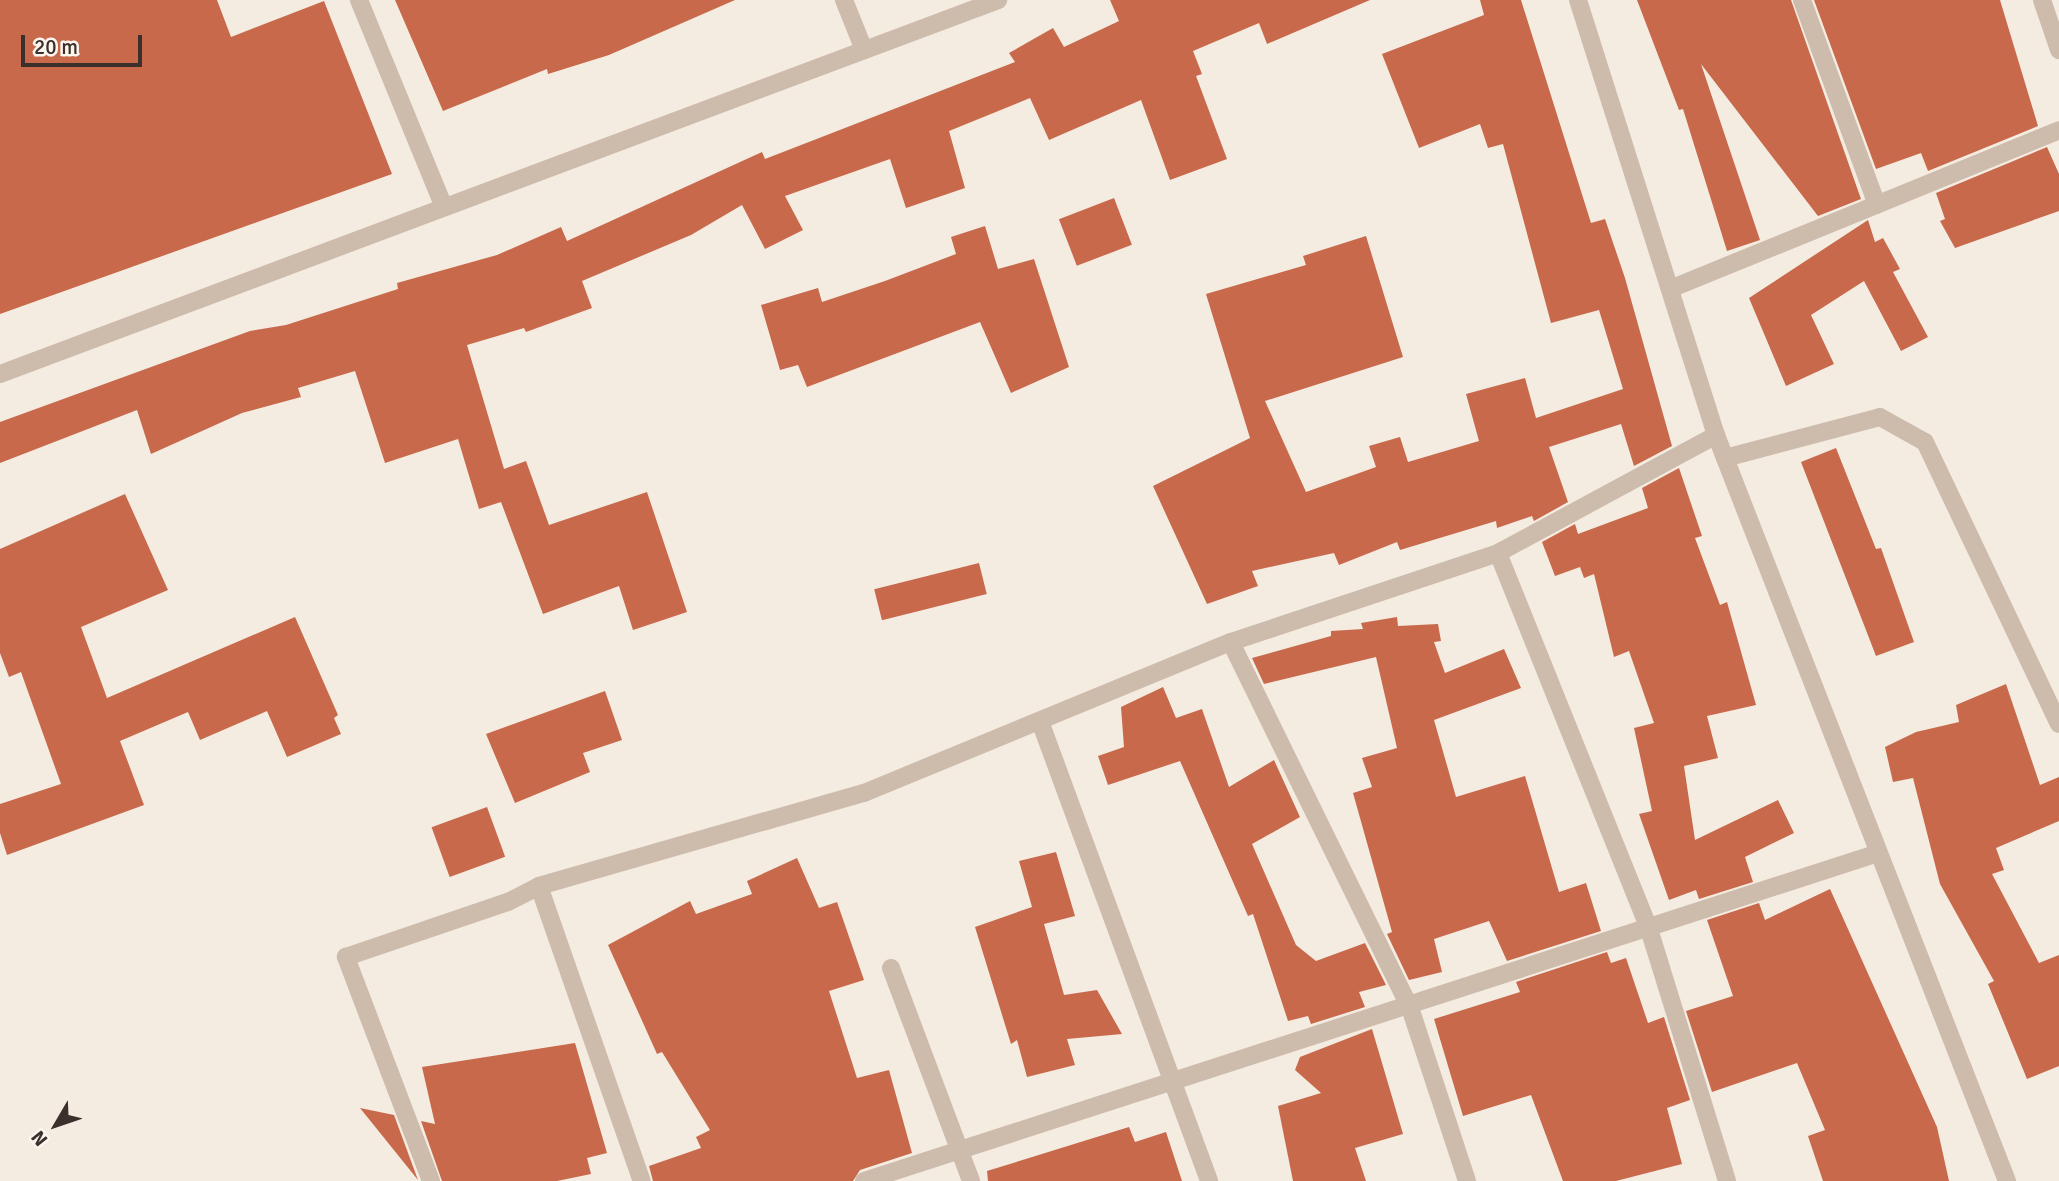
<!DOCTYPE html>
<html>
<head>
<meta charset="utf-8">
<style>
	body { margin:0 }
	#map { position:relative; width:2059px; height:1181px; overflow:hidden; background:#f4ebe1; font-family:Signika,sans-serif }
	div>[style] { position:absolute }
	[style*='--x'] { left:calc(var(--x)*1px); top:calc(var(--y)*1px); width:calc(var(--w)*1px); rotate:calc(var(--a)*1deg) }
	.building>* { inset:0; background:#c8694b; transform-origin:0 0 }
	.street>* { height:18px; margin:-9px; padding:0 9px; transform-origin:9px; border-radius:9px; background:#cdbbac }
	span { translate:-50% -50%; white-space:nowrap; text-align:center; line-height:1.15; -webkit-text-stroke:5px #fbf5ee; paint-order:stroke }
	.north { position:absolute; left:21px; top:1090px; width:70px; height:70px; -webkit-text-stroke:5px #fbf5ee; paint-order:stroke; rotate:231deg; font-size:19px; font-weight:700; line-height:28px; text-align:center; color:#3b302b }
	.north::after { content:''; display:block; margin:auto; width:24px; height:32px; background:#3b302b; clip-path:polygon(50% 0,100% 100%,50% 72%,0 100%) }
	.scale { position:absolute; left:21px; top:35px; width:121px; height:32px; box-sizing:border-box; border:4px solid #3b302b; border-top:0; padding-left:9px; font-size:21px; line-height:24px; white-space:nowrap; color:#3b302b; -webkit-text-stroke:5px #fbf5ee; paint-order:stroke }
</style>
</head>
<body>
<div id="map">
	<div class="building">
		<div style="clip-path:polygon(0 0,217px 0,231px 37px,324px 1px,392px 174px,0 314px)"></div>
		<div style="clip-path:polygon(395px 0,735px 0,609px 55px,548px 74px,547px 69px,443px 111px)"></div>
		<div style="clip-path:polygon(1110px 0,1370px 0,1267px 44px,1259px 23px,1193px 51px,1202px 74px,1196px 76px,1227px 159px,1170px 180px,1141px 100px,1049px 140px,1030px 98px,949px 131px,965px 188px,906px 208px,890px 159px,785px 196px,803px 230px,765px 249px,742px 205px,691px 235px,582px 281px,592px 308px,526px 332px,524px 328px,467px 345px,504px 469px,526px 461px,549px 525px,647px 492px,687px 612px,633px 630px,619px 586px,543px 614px,501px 502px,479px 509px,458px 439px,385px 463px,355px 371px,298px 388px,301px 397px,242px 413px,151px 454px,137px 410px,0 463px,0 422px,250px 331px,286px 325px,398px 289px,397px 283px,497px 255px,561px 227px,567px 241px,762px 152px,765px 159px,1015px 62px,1009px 53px,1053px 28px,1064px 47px,1119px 21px)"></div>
		<div style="clip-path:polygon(1480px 0,1521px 0,1591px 223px,1605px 219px,1625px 278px,1672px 446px,1634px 466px,1621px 424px,1549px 447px,1568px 502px,1534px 521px,1532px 516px,1497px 528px,1496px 521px,1400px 550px,1397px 542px,1339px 565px,1334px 553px,1252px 571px,1258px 586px,1207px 604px,1153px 486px,1250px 438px,1206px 294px,1306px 265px,1303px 256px,1366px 236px,1403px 357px,1265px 401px,1306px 492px,1376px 467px,1369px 446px,1400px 437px,1408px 462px,1479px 441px,1466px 394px,1525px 378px,1536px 418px,1623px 389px,1599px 310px,1551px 323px,1503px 144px,1488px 148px,1480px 124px,1419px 148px,1382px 54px,1484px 15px)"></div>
		<div style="clip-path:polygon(1637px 0,1791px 0,1861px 199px,1818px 216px,1701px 64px,1760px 240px,1727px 251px,1683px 109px,1679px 110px)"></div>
		<div style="clip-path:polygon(1814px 0,2000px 0,2038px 126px,1928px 171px,1921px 153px,1876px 169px)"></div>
		<div style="clip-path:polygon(2047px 147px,2059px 174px,2059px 211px,1955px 248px,1940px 221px,1945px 219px,1936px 193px)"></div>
		<div style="left:1114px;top:198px;width:50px;height:59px;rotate:69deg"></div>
		<div style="clip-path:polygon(1868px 220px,1875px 242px,1883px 238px,1900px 269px,1893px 272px,1928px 337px,1901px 351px,1864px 281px,1811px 315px,1834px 364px,1786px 386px,1749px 298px)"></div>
		<div style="clip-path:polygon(985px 226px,998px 269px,1034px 259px,1069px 367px,1011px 393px,980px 322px,807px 387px,798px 365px,780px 370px,761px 305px,818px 288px,822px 302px,885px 281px,956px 254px,951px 237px)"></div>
		<div style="clip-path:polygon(1836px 448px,1876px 549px,1881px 548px,1914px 642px,1876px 656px,1801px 462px)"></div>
		<div style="clip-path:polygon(1679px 468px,1702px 536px,1695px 538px,1720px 605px,1727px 602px,1756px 705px,1707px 716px,1718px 758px,1684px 766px,1695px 840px,1778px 800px,1794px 833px,1745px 857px,1753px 882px,1699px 899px,1696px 890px,1669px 900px,1639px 814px,1652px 811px,1634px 728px,1654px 723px,1629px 651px,1614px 657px,1594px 574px,1584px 578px,1580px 567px,1555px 576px,1542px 542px,1575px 524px,1578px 534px,1648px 508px,1642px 488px)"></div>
		<div style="clip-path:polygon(125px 494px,168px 590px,81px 627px,107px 698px,295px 617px,338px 715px,334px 718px,341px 734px,287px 757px,267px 711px,200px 740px,188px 712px,120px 741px,144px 805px,7px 855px,0 833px,0 804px,61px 784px,21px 672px,9px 677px,0 653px,0 549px)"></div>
		<div style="left:979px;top:563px;width:32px;height:108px;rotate:76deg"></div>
		<div style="clip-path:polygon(1397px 617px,1398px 626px,1438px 624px,1441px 641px,1434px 642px,1445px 673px,1504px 649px,1521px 688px,1434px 720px,1456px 797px,1525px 776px,1559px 892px,1586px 883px,1601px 931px,1507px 961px,1489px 921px,1434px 939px,1442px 972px,1409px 980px,1387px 934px,1392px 932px,1353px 793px,1372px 787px,1362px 758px,1397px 748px,1376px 657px,1264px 684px,1252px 658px,1331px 636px,1331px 631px,1363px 629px,1361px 623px)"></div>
		<div style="clip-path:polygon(2006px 684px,2040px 785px,2059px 777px,2059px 821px,1996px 848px,2004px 870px,1992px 874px,2039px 963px,2059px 955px,2059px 1066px,2027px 1079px,1988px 984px,1994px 981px,1940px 884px,1913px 778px,1893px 782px,1885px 747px,1916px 732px,1959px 722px,1956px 705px)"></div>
		<div style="clip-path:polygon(1163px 687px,1176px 718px,1202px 709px,1229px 787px,1274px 760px,1300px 817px,1252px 844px,1296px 945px,1316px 961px,1365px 943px,1386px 985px,1359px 992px,1365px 1007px,1311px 1024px,1308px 1016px,1288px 1021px,1253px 914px,1248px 916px,1180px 761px,1108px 785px,1098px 756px,1124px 747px,1121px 707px)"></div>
		<div style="clip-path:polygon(605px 691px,622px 740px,583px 753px,590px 772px,515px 803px,486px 734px)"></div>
		<div style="left:487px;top:807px;width:53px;height:59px;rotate:70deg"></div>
		<div style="clip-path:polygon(1056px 852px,1075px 916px,1044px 924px,1064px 995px,1097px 990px,1122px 1034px,1067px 1039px,1075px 1065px,1027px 1077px,1017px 1040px,1011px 1044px,975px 927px,1032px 907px,1019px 861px)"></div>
		<div style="clip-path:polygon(797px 858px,819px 908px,837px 902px,864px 980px,829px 991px,857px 1078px,889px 1070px,912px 1153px,860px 1170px,853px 1181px,653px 1181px,649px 1166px,701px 1148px,696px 1137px,710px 1130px,662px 1052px,657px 1054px,608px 945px,690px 901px,696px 914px,752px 894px,747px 881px)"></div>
		<div style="clip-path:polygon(1830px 889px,1937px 1127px,1949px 1181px,1823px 1181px,1808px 1136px,1825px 1130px,1797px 1063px,1712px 1092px,1686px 1011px,1733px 996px,1707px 920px,1759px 903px,1765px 920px)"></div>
		<div style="clip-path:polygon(1607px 952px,1611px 963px,1626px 958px,1648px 1023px,1664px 1017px,1690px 1100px,1667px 1108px,1682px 1164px,1616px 1181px,1563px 1181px,1531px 1095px,1463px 1116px,1434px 1019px,1520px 992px,1516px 982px)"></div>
		<div style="clip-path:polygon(1372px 1029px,1403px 1134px,1355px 1148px,1366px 1181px,1293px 1181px,1278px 1106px,1321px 1093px,1295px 1070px,1300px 1057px)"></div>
		<div style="clip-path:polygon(575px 1043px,607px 1153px,587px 1158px,591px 1174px,557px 1181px,442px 1181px,421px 1121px,435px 1124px,422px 1067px)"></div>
		<div style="clip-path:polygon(360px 1108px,394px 1115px,418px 1180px)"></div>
		<div style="clip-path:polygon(1129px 1127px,1135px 1142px,1166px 1132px,1182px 1181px,988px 1181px,987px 1171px)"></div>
	</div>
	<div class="street">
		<div style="--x:359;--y:0;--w:224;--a:67.7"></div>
		<div style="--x:844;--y:0;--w:54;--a:68.2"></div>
		<div style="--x:1578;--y:0;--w:456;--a:72.4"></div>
		<div style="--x:1716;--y:435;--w:801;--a:68.69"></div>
		<div style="--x:1802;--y:0;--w:218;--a:69.9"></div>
		<div style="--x:2042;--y:0;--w:53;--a:71.2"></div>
		<div style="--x:1670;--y:289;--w:420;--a:-22.2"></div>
		<div style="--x:0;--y:374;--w:1066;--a:-20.54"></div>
		<div style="--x:1725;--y:458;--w:160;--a:-14.8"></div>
		<div style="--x:1880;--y:417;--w:51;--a:29.1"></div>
		<div style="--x:1925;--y:442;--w:312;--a:64.6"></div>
		<div style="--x:1498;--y:553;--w:405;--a:68.1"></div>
		<div style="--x:1649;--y:929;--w:264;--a:72.8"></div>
		<div style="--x:1041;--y:724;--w:487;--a:69.8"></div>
		<div style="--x:539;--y:886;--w:312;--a:70.8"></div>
		<div style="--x:891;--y:968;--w:228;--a:69.4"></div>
		<div style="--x:431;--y:1181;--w:240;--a:-110.8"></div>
		<div style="--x:346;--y:957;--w:171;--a:-18.8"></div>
		<div style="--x:508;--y:902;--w:35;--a:-27"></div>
		<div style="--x:539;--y:886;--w:338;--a:-16"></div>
		<div style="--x:864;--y:793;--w:397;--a:-22.4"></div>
		<div style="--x:864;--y:1181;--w:1066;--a:-17.92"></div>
		<div style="--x:1467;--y:1181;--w:182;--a:-108.2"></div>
		<div style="--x:1410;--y:1008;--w:407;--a:-116.1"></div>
		<div style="--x:1231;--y:642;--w:281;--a:-18.4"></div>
		<div style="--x:1498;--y:553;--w:248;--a:-28.4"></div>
	</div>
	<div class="north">N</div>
	<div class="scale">20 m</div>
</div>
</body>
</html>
